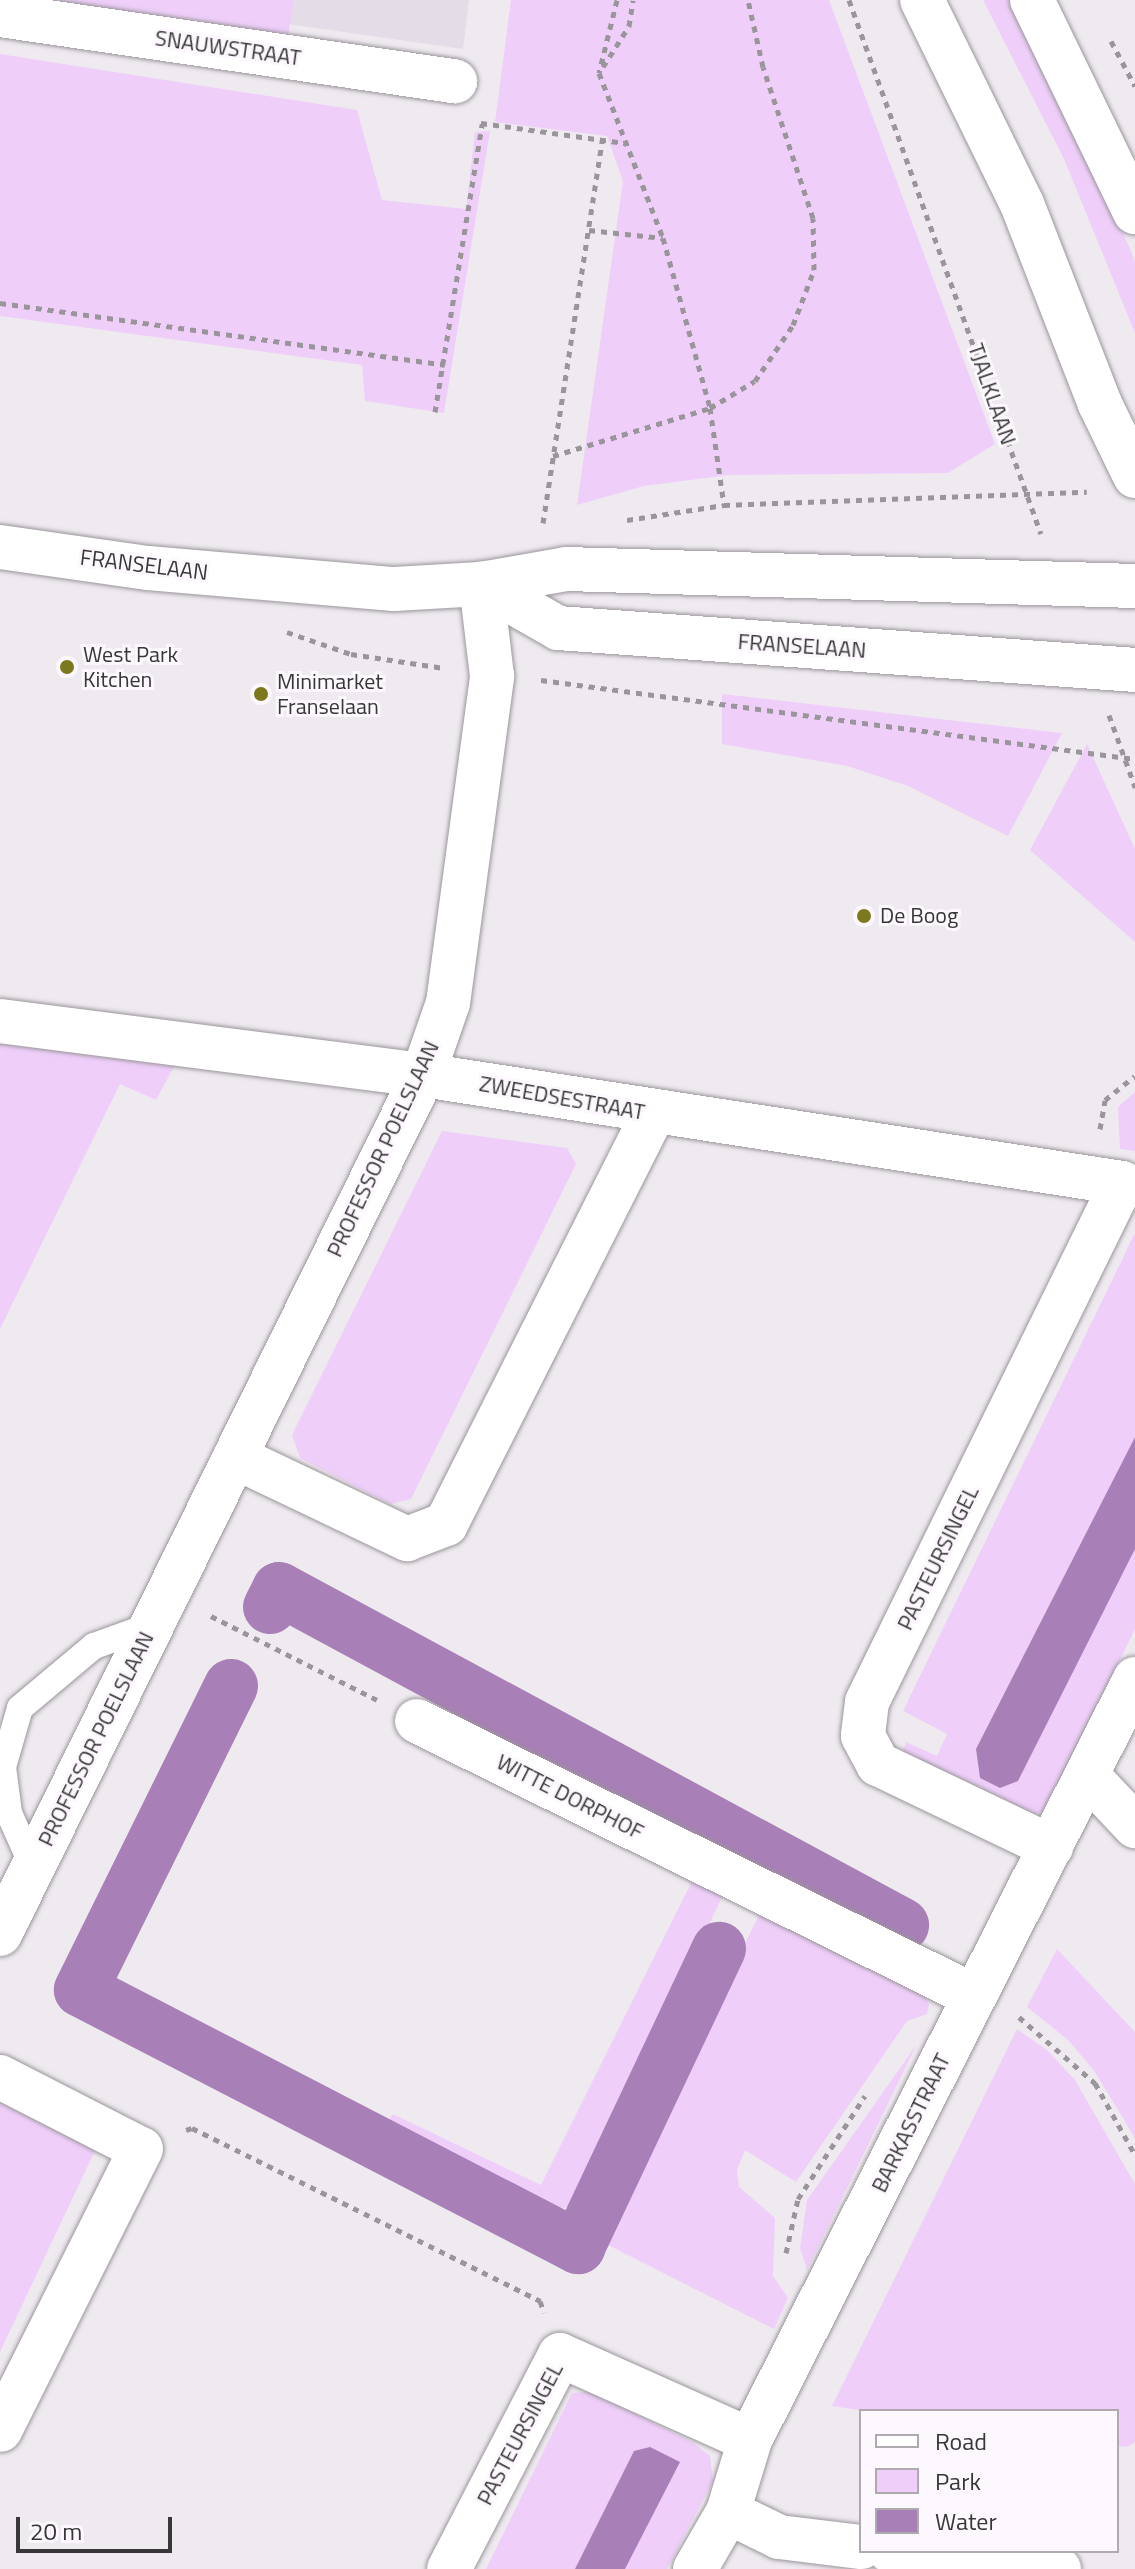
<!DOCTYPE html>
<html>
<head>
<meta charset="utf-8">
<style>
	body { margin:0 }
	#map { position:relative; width:1135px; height:2569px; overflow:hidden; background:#efeaf0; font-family:"Titillium Web",sans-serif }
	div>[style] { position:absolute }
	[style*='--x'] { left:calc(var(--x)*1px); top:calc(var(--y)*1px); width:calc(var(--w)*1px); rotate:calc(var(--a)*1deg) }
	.built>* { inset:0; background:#e4dce7 }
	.green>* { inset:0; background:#efcffa }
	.water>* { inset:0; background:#a87fb6 }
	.canal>* { height:54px; margin:-27px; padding:0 27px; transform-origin:27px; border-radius:27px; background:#a87fb6 }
	.path>* { height:5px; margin-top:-2.5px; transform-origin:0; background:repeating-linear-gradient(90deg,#99959a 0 6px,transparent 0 12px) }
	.roads { filter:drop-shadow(0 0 2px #9a969b) drop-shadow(0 0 2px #9a969b) }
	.service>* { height:26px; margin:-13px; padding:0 13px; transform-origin:13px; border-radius:13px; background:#fff }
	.minor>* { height:44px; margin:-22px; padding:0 22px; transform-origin:22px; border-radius:22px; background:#fff }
	.tertiary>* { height:44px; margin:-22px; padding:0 22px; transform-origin:22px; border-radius:22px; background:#fff }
	.secondary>* { height:44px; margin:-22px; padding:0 22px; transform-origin:22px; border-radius:22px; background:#fff }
	.dots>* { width:22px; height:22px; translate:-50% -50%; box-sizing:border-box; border:4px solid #fcf8fd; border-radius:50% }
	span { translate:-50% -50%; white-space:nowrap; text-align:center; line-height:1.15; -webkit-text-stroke:6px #fcf8fd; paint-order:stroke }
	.street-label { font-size:22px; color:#383639 }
	.poi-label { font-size:22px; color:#383639 }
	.left { translate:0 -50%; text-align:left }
	.legend { position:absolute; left:859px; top:2409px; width:260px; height:144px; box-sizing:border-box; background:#fcf8fd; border:2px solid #aeaaaf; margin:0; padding:10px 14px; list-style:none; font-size:24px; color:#383639 }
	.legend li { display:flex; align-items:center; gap:16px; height:40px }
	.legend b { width:40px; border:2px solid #aeaaaf }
	.scale { position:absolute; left:16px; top:2517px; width:156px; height:36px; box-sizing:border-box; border:4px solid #383639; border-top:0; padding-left:10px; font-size:24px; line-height:28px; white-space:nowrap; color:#383639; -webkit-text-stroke:6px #fcf8fd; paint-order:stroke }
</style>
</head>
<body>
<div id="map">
	<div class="built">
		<div style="clip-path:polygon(119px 0,469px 0,463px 49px)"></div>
	</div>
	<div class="green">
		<div style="clip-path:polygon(0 0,294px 0,287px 42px)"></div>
		<div style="clip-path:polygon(511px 0,829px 0,995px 444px,948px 473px,729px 475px,644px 486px,577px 505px,623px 181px,607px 136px,495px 122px)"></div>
		<div style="clip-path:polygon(983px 0,1011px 0,1101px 180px,1135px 261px,1135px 333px,1064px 159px)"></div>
		<div style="clip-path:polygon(0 54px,357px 110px,382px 200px,466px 209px,475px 132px,490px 131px,444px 413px,365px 401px,362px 365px,0 316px)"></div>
		<div style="clip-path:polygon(722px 694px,1062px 733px,1008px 836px,908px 786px,847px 766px,722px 744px)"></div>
		<div style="clip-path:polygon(1087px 744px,1135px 849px,1135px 942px,1030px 850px)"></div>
		<div style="clip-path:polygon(0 1035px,177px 1061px,156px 1100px,120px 1084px,0 1329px)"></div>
		<div style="clip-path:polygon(1135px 1092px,1135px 1151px,1120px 1149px,1118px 1107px)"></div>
		<div style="clip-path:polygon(442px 1131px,567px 1148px,576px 1164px,411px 1499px,390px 1504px,300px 1458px,292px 1435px)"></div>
		<div style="clip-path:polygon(1135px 1233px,1135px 1437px,976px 1749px,980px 1778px,1018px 1781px,1135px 1549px,1135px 1629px,1046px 1811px,1018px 1819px,901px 1758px,906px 1742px,937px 1756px,947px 1734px,903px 1711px)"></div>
		<div style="clip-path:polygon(693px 1879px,723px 1895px,574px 2207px,544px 2209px,380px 2133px,393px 2114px,541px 2185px)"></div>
		<div style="clip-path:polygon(762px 1909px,925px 1994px,929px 2005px,927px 2014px,907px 2021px,796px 2182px,745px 2150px,737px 2170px,739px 2187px,775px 2218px,773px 2276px,788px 2298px,774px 2329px,598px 2240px)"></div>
		<div style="clip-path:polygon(1057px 1949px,1135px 2032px,1135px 2138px,1095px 2072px,1068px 2040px,1027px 2007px)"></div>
		<div style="clip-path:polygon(1017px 2029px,1047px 2050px,1075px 2080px,1135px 2184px,1135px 2442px,1127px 2447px,1117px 2446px,1117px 2411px,866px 2411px,832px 2406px)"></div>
		<div style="clip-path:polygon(917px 2044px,807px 2270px,800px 2248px,807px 2200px)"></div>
		<div style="clip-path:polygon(0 2066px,108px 2123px,0 2352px)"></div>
		<div style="clip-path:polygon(591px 2392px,692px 2442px,710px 2456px,713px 2481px,667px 2569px,486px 2569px,572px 2393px)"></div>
	</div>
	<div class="water">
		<div style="clip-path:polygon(1135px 1437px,1135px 1549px,1018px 1781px,1000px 1788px,980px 1778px,976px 1749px)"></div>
		<div style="clip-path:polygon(650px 2447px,680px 2462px,625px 2569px,575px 2569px,634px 2451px)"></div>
	</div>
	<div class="canal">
		<div style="--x:270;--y:1607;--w:20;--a:-63"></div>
		<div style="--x:279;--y:1589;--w:708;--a:28.34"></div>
		<div style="--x:231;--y:1686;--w:339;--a:116.3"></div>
		<div style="--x:81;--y:1990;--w:560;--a:27.34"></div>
		<div style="--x:578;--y:2247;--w:330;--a:-64.7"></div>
	</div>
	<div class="path">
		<div style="--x:617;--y:0;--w:75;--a:103.9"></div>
		<div style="--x:599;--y:73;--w:177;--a:68.8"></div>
		<div style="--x:663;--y:238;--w:176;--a:74.5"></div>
		<div style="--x:710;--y:408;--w:98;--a:81.8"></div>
		<div style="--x:849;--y:0;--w:567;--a:70.22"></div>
		<div style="--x:1111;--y:41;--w:51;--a:61.9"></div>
		<div style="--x:603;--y:67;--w:49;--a:-57.6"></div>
		<div style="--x:629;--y:26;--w:26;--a:-81"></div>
		<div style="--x:481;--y:123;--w:145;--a:7.9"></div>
		<div style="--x:589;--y:230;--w:74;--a:6.2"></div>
		<div style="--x:0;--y:303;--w:449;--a:7.9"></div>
		<div style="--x:435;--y:412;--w:292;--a:-80.7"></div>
		<div style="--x:553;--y:456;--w:164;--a:-17"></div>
		<div style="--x:710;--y:408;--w:52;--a:-31"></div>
		<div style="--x:755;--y:381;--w:68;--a:-55.8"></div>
		<div style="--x:793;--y:325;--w:59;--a:-69.1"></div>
		<div style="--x:814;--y:270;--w:52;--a:-91.1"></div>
		<div style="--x:813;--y:218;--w:159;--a:-108.3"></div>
		<div style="--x:763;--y:67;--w:69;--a:-102.6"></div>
		<div style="--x:627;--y:520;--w:98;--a:-8.8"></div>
		<div style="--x:724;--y:505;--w:363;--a:-2.1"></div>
		<div style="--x:543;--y:523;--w:388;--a:-81.2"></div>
		<div style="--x:287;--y:632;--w:68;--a:19"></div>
		<div style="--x:351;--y:654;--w:94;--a:8.6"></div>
		<div style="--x:541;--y:680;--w:599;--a:7.58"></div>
		<div style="--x:1109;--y:715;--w:77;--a:70.1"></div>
		<div style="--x:1100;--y:1129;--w:29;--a:-80"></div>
		<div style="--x:1105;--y:1100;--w:38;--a:-39"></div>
		<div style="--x:211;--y:1616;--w:186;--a:26.8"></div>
		<div style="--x:1019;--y:2017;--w:101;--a:41"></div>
		<div style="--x:1095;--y:2083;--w:82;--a:60.9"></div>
		<div style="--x:186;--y:2130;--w:6;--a:-18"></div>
		<div style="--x:192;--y:2128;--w:389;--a:26.4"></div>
		<div style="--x:540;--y:2301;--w:12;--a:70"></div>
		<div style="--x:786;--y:2253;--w:55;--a:-77.5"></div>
		<div style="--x:798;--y:2199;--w:123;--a:-57"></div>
	</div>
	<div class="roads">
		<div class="service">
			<div style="--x:33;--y:1867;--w:59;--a:-114"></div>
			<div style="--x:9;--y:1813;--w:46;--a:-97.4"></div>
			<div style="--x:3;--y:1767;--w:61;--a:-73.9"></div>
			<div style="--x:20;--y:1708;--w:97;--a:-40"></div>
			<div style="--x:94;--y:1646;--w:62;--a:-19.9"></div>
		</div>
		<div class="minor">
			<div style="--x:0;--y:15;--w:460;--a:8.3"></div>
			<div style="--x:0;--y:1021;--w:426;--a:7.3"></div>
			<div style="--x:423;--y:1075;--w:707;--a:8.78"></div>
			<div style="--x:1122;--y:1183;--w:578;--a:116.17"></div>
			<div style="--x:867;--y:1702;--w:34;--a:97"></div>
			<div style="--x:863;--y:1736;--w:32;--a:62"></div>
			<div style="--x:878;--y:1764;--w:192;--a:25.6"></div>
			<div style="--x:235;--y:1457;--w:191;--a:25.5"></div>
			<div style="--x:407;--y:1539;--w:42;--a:-21"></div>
			<div style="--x:446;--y:1524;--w:461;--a:-63.2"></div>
			<div style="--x:417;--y:1721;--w:621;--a:26.28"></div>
			<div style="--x:1088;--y:1776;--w:69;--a:46.8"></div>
			<div style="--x:0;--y:1934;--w:958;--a:-63.78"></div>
			<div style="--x:423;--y:1075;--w:76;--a:-70.9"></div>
			<div style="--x:448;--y:1003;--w:330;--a:-82.3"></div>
			<div style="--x:492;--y:676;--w:93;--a:-96.8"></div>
			<div style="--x:0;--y:2077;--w:158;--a:27.1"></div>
			<div style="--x:141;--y:2149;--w:314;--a:116.6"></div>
			<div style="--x:728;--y:2512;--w:57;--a:26.1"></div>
			<div style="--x:779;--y:2537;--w:83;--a:7"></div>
			<div style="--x:890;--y:2551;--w:170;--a:6.1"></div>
			<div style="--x:449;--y:2569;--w:241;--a:-62.6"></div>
			<div style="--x:560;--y:2355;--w:208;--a:24.1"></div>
			<div style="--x:695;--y:2569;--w:66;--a:-59.9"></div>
			<div style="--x:728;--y:2512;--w:75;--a:-73"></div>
			<div style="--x:750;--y:2440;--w:853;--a:-63.16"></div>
		</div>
		<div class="tertiary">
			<div style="--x:0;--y:547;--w:149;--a:8.1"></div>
			<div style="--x:148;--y:568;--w:247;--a:4.9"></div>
			<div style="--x:394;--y:589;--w:87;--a:-3.3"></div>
			<div style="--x:481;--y:584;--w:86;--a:-10"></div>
			<div style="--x:566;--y:569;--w:569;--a:1.71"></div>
			<div style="--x:481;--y:584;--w:89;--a:29.7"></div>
			<div style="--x:558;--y:628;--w:579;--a:4.16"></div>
		</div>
		<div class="secondary">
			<div style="--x:922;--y:0;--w:227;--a:63.9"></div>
			<div style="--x:1022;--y:204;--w:215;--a:68.7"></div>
			<div style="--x:1100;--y:404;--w:80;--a:64.1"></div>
			<div style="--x:1032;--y:0;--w:236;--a:64.1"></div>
		</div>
	</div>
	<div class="dots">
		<div style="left:67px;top:667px;background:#7b781e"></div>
		<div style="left:261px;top:694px;background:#7b781e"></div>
		<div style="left:864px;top:916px;background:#7b781e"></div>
	</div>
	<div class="street-label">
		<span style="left:228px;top:48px;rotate:8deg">SNAUWSTRAAT</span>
		<span style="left:992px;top:394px;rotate:71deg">TJALKLAAN</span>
		<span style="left:144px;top:565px;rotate:7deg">FRANSELAAN</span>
		<span style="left:802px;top:646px;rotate:4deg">FRANSELAAN</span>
		<span style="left:562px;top:1098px;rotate:10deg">ZWEEDSESTRAAT</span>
		<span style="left:383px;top:1149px;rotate:-65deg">PROFESSOR POELSLAAN</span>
		<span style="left:938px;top:1558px;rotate:-64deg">PASTEURSINGEL</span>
		<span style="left:96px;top:1739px;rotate:-64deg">PROFESSOR POELSLAAN</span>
		<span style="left:570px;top:1797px;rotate:27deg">WITTE DORPHOF</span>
		<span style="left:911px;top:2123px;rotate:-64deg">BARKASSTRAAT</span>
		<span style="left:520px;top:2434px;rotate:-62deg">PASTEURSINGEL</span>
	</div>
	<div class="poi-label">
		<span class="left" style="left:83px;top:667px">West Park<br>Kitchen</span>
		<span class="left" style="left:277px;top:694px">Minimarket<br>Franselaan</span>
		<span class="left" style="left:880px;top:916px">De Boog</span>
	</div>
	<ul class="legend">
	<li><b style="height:10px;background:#fff"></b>Road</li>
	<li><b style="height:22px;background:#efcffa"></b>Park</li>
	<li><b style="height:22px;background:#a87fb6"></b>Water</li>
	</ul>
	<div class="scale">20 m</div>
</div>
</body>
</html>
